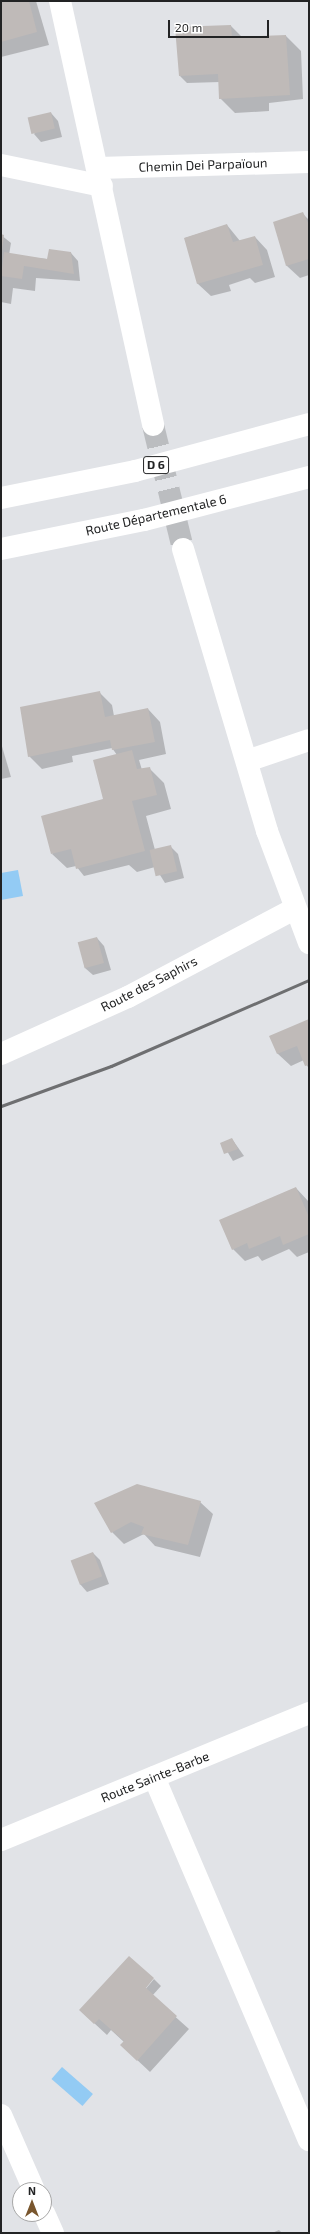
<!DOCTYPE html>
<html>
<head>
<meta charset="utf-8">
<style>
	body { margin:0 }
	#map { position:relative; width:310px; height:2234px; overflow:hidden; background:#e1e3e7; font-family:"Exo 2",sans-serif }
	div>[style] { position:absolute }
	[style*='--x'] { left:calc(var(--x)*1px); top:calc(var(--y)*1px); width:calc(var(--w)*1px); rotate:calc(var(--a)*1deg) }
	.water>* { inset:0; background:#93cbf4; transform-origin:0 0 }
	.shadow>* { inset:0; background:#0003 }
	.building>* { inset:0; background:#bfbab8; transform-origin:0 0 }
	.minor-tunnel>* { height:22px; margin-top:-11px; transform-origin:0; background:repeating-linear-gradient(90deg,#bbbdc0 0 22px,transparent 0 33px) }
	.minor>* { height:22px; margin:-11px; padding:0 11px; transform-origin:11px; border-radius:11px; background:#fff }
	.major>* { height:22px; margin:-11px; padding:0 11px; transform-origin:11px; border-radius:11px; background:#fff }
	.highway>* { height:22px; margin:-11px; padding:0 11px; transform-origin:11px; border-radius:11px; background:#fff }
	.rail>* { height:3px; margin:-1.5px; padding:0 1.5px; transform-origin:1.5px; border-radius:1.5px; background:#6e6f71 }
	span { translate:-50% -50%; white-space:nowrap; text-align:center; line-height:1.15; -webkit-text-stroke:3px #fff; paint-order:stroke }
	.shield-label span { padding:1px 3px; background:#fff; border:1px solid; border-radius:3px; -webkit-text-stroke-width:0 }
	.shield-label { font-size:12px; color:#222324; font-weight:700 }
	.street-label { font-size:13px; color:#222324 }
	.frame { position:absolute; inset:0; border:2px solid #222324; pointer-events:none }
	.north { position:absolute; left:12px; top:2182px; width:40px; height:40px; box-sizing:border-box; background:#fff; border:1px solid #a7a7a7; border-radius:50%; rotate:0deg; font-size:11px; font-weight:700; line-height:16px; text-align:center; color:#222324 }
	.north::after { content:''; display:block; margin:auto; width:14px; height:18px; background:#79562e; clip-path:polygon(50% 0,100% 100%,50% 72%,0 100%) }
	.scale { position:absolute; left:168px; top:20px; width:101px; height:18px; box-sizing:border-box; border:2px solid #222324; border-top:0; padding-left:5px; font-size:12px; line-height:14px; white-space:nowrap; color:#222324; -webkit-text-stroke:3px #fff; paint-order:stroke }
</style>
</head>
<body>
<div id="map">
	<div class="water">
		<div style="clip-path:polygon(18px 870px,23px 896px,1px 900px,1px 873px)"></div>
		<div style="left:62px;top:2067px;width:41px;height:16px;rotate:41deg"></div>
	</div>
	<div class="shadow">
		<div style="clip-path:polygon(1px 1px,36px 1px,49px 45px,1px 57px)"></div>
		<div style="clip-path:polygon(231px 26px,242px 37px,286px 36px,301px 51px,303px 99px,269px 103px,269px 111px,235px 113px,220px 98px,220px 82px,187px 83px,180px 76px)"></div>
		<div style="clip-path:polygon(51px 113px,58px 121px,62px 137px,41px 142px,34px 134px)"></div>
		<div style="clip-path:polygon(303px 214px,309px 220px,309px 275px,300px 278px,287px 266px,274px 223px)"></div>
		<div style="clip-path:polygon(227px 225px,240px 241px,255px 237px,267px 250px,275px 277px,255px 283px,250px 278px,229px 285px,231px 291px,211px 296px,198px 284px,185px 238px)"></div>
		<div style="clip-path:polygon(1px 235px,11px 243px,9px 255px,47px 259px,71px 253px,78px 261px,80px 281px,36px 278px,35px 291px,13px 288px,11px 304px,1px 302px)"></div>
		<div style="clip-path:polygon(100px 693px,112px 705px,114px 716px,148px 709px,160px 722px,166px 754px,139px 760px,142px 770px,149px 768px,164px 783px,171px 809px,146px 816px,155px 850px,170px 846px,178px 854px,184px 878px,165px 883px,155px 867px,137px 872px,129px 865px,84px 876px,76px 866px,67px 868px,52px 854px,104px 800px,117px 755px,112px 748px,72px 756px,73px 762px,42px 769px,29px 756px)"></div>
		<div style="clip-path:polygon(1px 743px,11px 777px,1px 779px)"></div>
		<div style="clip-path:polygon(97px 938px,104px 946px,111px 970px,93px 975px,85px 968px,79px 943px)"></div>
		<div style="clip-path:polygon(309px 1020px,309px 1069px,304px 1060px,291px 1066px,278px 1054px,271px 1037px)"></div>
		<div style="clip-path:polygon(232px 1139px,244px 1156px,233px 1161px,222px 1143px)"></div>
		<div style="clip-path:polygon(296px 1188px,309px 1202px,309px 1252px,297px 1257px,289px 1249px,262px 1261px,258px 1256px,245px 1261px,233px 1249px)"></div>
		<div style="clip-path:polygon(200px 1502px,213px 1514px,200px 1557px,155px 1546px,144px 1534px,124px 1544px,112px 1532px,95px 1503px)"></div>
		<div style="clip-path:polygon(93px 1553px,100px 1560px,109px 1584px,87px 1592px,80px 1584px)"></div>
		<div style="clip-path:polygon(154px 1979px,161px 1986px,152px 1996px,189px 2029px,150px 2072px,134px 2057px,124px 2042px,111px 2030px,107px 2035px,80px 2010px,139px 1997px)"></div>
		<div style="clip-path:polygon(279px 2230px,282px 2233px,272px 2233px)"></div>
	</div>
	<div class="building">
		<div style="clip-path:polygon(1px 1px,29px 1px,37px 32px,1px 42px)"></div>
		<div style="clip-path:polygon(231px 25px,232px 37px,286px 35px,290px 95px,219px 99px,218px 74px,179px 76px,175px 27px)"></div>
		<div style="left:51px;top:112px;width:17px;height:24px;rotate:77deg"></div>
		<div style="clip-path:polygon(303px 212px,309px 225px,309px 259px,286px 266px,273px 222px)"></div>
		<div style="clip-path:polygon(227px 224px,233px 242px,255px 236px,263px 265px,197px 284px,184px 238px)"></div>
		<div style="clip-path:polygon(1px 234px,4px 235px,2px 250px,1px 250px)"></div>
		<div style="clip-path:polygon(49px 249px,71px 252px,74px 274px,24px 266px,22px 279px,1px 276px,4px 252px,47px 259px)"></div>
		<div style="clip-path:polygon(100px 691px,105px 717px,148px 708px,155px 742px,112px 750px,110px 740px,28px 757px,20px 707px)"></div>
		<div style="clip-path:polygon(132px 750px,137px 769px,150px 767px,157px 795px,132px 801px,145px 851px,76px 869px,71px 849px,51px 854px,41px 816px,103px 799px,93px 760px)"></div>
		<div style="left:171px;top:845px;width:27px;height:22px;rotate:77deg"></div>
		<div style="left:97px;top:937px;width:27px;height:20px;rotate:75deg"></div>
		<div style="clip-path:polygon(309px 1019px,309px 1065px,305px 1066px,297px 1046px,277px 1054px,269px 1036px)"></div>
		<div style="clip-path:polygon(232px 1138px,238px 1149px,224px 1154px,220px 1143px)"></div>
		<div style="clip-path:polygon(296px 1187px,309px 1217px,309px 1234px,283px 1245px,280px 1236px,249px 1249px,247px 1243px,232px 1250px,219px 1220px)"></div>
		<div style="clip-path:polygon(137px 1484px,201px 1501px,188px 1545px,141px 1534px,144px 1527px,131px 1522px,111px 1533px,94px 1503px)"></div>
		<div style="left:93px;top:1552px;width:26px;height:24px;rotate:69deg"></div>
		<div style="clip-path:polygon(129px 1956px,154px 1978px,146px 1988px,177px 2016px,137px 2061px,120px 2045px,124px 2041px,99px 2019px,94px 2024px,79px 2010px)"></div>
	</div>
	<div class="minor-tunnel">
		<div style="--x:153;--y:425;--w:128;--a:76.4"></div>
	</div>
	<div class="minor">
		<div style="--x:60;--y:1;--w:434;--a:77.6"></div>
		<div style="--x:1;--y:165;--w:103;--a:11.7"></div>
		<div style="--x:98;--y:168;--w:211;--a:-1.6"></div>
		<div style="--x:183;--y:549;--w:294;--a:73.4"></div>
		<div style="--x:267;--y:831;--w:120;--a:69.4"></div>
		<div style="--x:247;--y:761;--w:65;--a:-18.7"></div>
		<div style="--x:1;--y:1054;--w:139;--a:-24.2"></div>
		<div style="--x:128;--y:997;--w:188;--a:-27.9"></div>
		<div style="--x:154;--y:1777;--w:395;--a:66.9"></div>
		<div style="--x:1;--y:2115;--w:82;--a:66.3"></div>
		<div style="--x:44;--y:2213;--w:22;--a:66"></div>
	</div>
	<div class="major">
		<div style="--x:1;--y:1840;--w:333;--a:-22.4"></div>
	</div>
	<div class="highway">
		<div style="--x:1;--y:498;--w:137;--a:-11.4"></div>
		<div style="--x:135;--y:471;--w:180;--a:-15.1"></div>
		<div style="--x:1;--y:549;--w:146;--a:-11.5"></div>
		<div style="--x:144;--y:520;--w:171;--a:-14.6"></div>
	</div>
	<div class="rail">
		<div style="--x:1;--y:1106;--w:117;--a:-20"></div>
		<div style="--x:111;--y:1066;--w:216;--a:-23.5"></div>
	</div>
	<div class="shield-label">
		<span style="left:156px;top:465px">D 6</span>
	</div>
	<div class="street-label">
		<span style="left:203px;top:165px;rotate:-2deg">Chemin Dei Parpaïoun</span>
		<span style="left:156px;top:515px;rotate:-13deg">Route Départementale 6</span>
		<span style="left:149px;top:984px;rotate:-27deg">Route des Saphirs</span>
		<span style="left:155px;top:1777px;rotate:-22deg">Route Sainte-Barbe</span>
	</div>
	<div class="frame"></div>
	<div class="north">N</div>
	<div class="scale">20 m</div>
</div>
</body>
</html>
